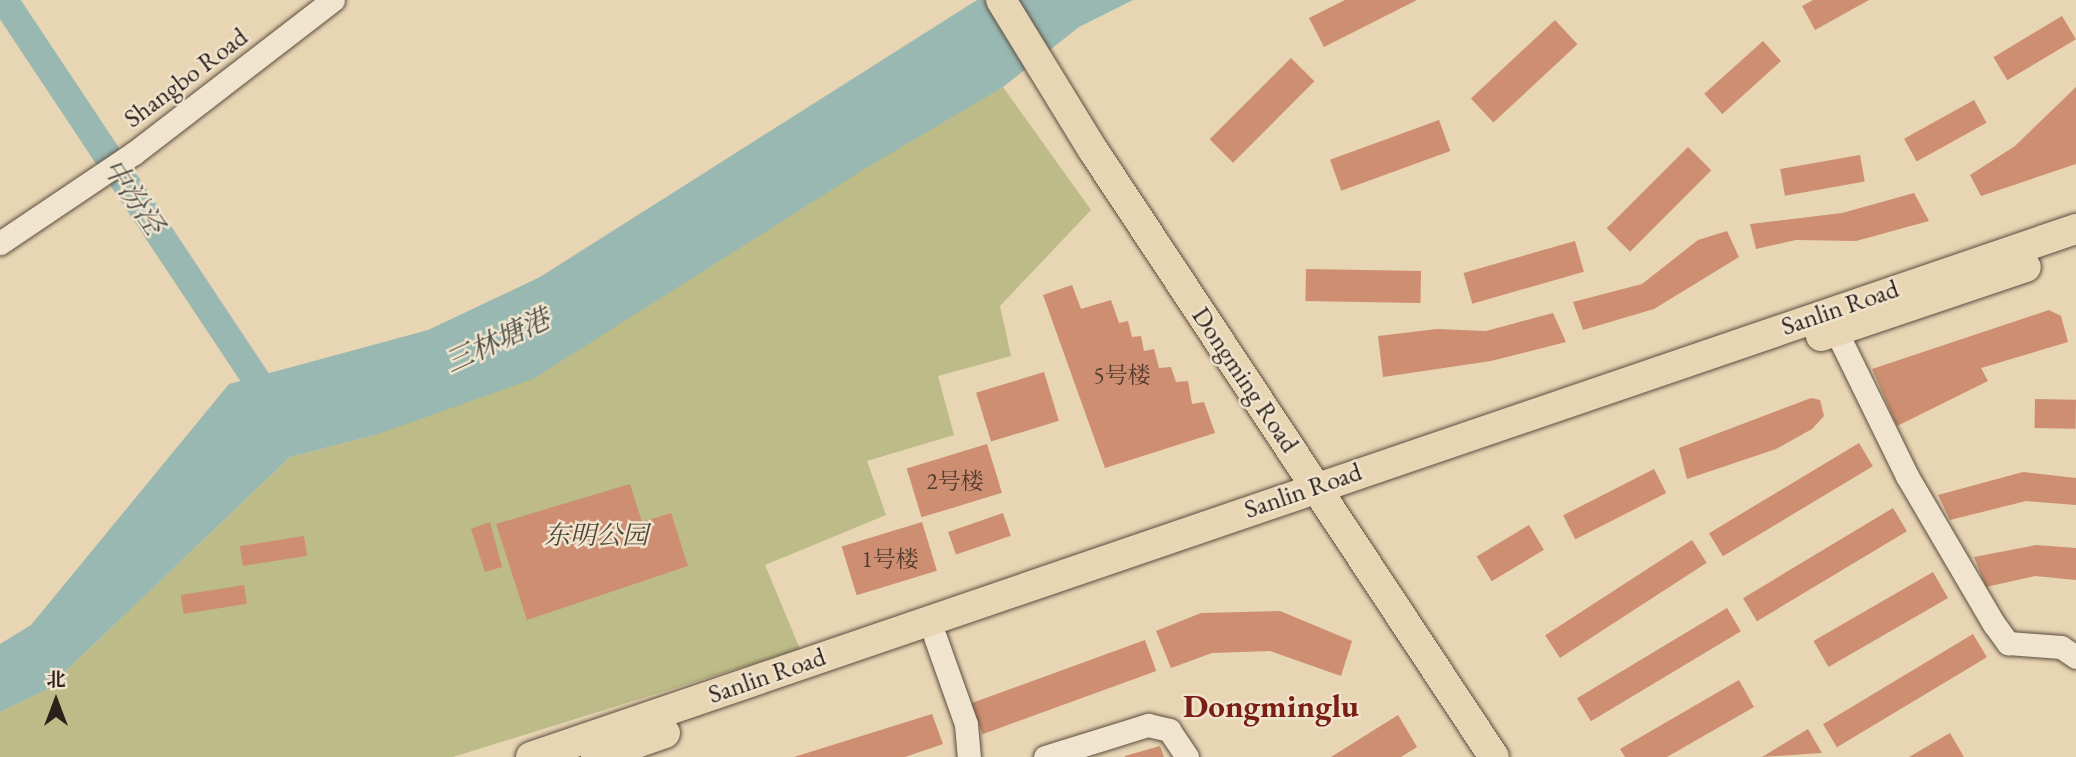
<!DOCTYPE html>
<html>
<head>
<meta charset="utf-8">
<style>
	body { margin:0 }
	#map { position:relative; width:2076px; height:757px; overflow:hidden; background:#e8d5b3; font-family:"EB Garamond","Noto Serif SC",serif }
	div>[style] { position:absolute }
	[style*='--x'] { left:calc(var(--x)*1px); top:calc(var(--y)*1px); width:calc(var(--w)*1px); rotate:calc(var(--a)*1deg) }
	.green>* { inset:0; background:#bdbb88 }
	.water>* { inset:0; background:#98b8b1 }
	.river>* { height:28px; margin:-14px; padding:0 14px; transform-origin:14px; border-radius:14px; background:#98b8b1 }
	.building>* { inset:0; background:#cd8e71; transform-origin:0 0 }
	.roads { filter:drop-shadow(0 0 2px #5b4d41) drop-shadow(0 0 2px #5b4d41) }
	.minor>* { height:23px; margin:-11.5px; padding:0 11.5px; transform-origin:11.5px; border-radius:11.5px; background:#f0e4ce }
	.major>* { height:30px; margin:-15px; padding:0 15px; transform-origin:15px; border-radius:15px; background:#e8d5b3 }
	span { translate:-50% -50%; white-space:nowrap; text-align:center; line-height:1.15; -webkit-text-stroke:5px #f0e4ce; paint-order:stroke }
	.number-label { font-size:23px; color:#543c30 }
	.number-label span { -webkit-text-stroke-width:0 }
	.street-label { font-size:26px; color:#2c201b }
	.park-label { font-size:26px; color:#504736; font-style:italic }
	.water-label { font-size:28px; color:#4c4e48; font-style:italic }
	.district-label { font-size:33px; color:#7a1f14; font-weight:700 }
	.north { position:absolute; left:21px; top:666px; width:70px; height:70px; -webkit-text-stroke:5px #f0e4ce; paint-order:stroke; rotate:0deg; font-size:19px; font-weight:700; line-height:28px; text-align:center; color:#2c201b }
	.north::after { content:''; display:block; margin:auto; width:24px; height:32px; background:#2c201b; clip-path:polygon(50% 0,100% 100%,50% 72%,0 100%) }
</style>
</head>
<body>
<div id="map">
	<div class="green">
		<div style="clip-path:polygon(1003px 87px,1091px 210px,1000px 306px,1011px 356px,938px 376px,954px 435px,867px 461px,886px 515px,765px 565px,800px 649px,453px 757px,0 757px,0 712px,46px 690px,290px 457px,375px 435px)"></div>
	</div>
	<div class="water">
		<div style="clip-path:polygon(977px 0,1133px 0,1079px 27px,1003px 87px,866px 168px,533px 379px,375px 435px,290px 457px,46px 690px,0 712px,0 644px,31px 625px,229px 384px,428px 330px,540px 277px)"></div>
	</div>
	<div class="river">
		<div style="--x:4;--y:0;--w:470;--a:56.4"></div>
	</div>
	<div class="building">
		<div style="clip-path:polygon(1345px 0,1417px 0,1324px 47px,1309px 18px)"></div>
		<div style="clip-path:polygon(1813px 0,1869px 0,1815px 30px,1802px 6px)"></div>
		<div style="left:2062px;top:16px;width:27px;height:80px;rotate:59deg"></div>
		<div style="left:1555px;top:20px;width:33px;height:115px;rotate:47deg"></div>
		<div style="left:1763px;top:41px;width:27px;height:79px;rotate:48deg"></div>
		<div style="left:1291px;top:58px;width:33px;height:115px;rotate:45deg"></div>
		<div style="clip-path:polygon(2076px 87px,2076px 164px,1981px 196px,1970px 175px,2015px 146px)"></div>
		<div style="left:1974px;top:100px;width:26px;height:80px;rotate:61deg"></div>
		<div style="left:1439px;top:120px;width:33px;height:116px;rotate:70deg"></div>
		<div style="left:1688px;top:147px;width:33px;height:115px;rotate:45deg"></div>
		<div style="left:1860px;top:155px;width:27px;height:81px;rotate:80deg"></div>
		<div style="clip-path:polygon(1914px 193px,1929px 221px,1856px 241px,1796px 240px,1756px 249px,1750px 224px,1842px 213px)"></div>
		<div style="clip-path:polygon(1727px 231px,1739px 257px,1654px 309px,1583px 330px,1573px 302px,1642px 284px,1698px 240px)"></div>
		<div style="left:1575px;top:241px;width:32px;height:116px;rotate:74deg"></div>
		<div style="left:1306px;top:269px;width:115px;height:32px;rotate:1deg"></div>
		<div style="clip-path:polygon(1072px 285px,1081px 309px,1111px 300px,1119px 323px,1128px 321px,1132px 337px,1141px 336px,1144px 351px,1154px 349px,1159px 368px,1171px 367px,1176px 382px,1188px 381px,1192px 404px,1204px 402px,1215px 433px,1105px 468px,1043px 295px)"></div>
		<div style="clip-path:polygon(2049px 310px,2061px 316px,2068px 342px,1981px 368px,1988px 381px,1897px 426px,1872px 369px)"></div>
		<div style="clip-path:polygon(1553px 313px,1566px 342px,1491px 361px,1383px 377px,1378px 336px,1437px 329px,1486px 331px)"></div>
		<div style="left:1044px;top:372px;width:51px;height:71px;rotate:73deg"></div>
		<div style="clip-path:polygon(1811px 398px,1820px 400px,1824px 416px,1812px 429px,1776px 449px,1687px 479px,1679px 448px)"></div>
		<div style="left:2035px;top:399px;width:41px;height:29px;rotate:1deg"></div>
		<div style="left:1859px;top:443px;width:27px;height:175px;rotate:59deg"></div>
		<div style="left:987px;top:444px;width:51px;height:84px;rotate:73deg"></div>
		<div style="left:1654px;top:469px;width:27px;height:102px;rotate:63deg"></div>
		<div style="clip-path:polygon(2023px 472px,2076px 478px,2076px 505px,2026px 501px,1950px 520px,1938px 495px)"></div>
		<div style="clip-path:polygon(630px 484px,642px 522px,671px 513px,688px 566px,527px 620px,496px 524px)"></div>
		<div style="left:1893px;top:508px;width:27px;height:175px;rotate:59deg"></div>
		<div style="left:1003px;top:513px;width:24px;height:58px;rotate:71deg"></div>
		<div style="clip-path:polygon(490px 522px,502px 567px,485px 572px,471px 529px)"></div>
		<div style="left:922px;top:522px;width:51px;height:84px;rotate:73deg"></div>
		<div style="left:1529px;top:525px;width:29px;height:61px;rotate:59deg"></div>
		<div style="left:304px;top:536px;width:20px;height:65px;rotate:81deg"></div>
		<div style="left:1692px;top:540px;width:27px;height:175px;rotate:57deg"></div>
		<div style="clip-path:polygon(2036px 545px,2076px 548px,2076px 580px,2035px 576px,1986px 587px,1974px 557px)"></div>
		<div style="left:1933px;top:572px;width:30px;height:138px;rotate:60deg"></div>
		<div style="left:244px;top:585px;width:19px;height:64px;rotate:81deg"></div>
		<div style="left:1727px;top:608px;width:27px;height:175px;rotate:59deg"></div>
		<div style="clip-path:polygon(1280px 611px,1352px 641px,1341px 676px,1270px 651px,1212px 653px,1171px 668px,1156px 631px,1201px 613px)"></div>
		<div style="left:1973px;top:634px;width:27px;height:175px;rotate:59deg"></div>
		<div style="left:1145px;top:640px;width:33px;height:185px;rotate:70deg"></div>
		<div style="clip-path:polygon(1739px 680px,1754px 707px,1667px 757px,1625px 757px,1620px 749px)"></div>
		<div style="clip-path:polygon(932px 714px,943px 744px,905px 757px,794px 757px)"></div>
		<div style="clip-path:polygon(1398px 715px,1417px 747px,1401px 757px,1331px 757px)"></div>
		<div style="clip-path:polygon(1808px 729px,1822px 753px,1762px 757px)"></div>
		<div style="clip-path:polygon(1950px 733px,1964px 757px,1909px 757px)"></div>
		<div style="clip-path:polygon(1160px 746px,1164px 757px,1125px 757px,1125px 756px)"></div>
	</div>
	<div class="roads">
		<div class="minor">
			<div style="--x:0;--y:243;--w:161;--a:-33.9"></div>
			<div style="--x:134;--y:153;--w:251;--a:-37.6"></div>
			<div style="--x:1836;--y:331;--w:161;--a:63.9"></div>
			<div style="--x:1907;--y:476;--w:172;--a:59.6"></div>
			<div style="--x:1994;--y:624;--w:24;--a:54"></div>
			<div style="--x:2008;--y:643;--w:53;--a:4.3"></div>
			<div style="--x:2061;--y:647;--w:18;--a:34"></div>
			<div style="--x:935;--y:637;--w:92;--a:70.4"></div>
			<div style="--x:966;--y:724;--w:33;--a:85"></div>
			<div style="--x:1045;--y:757;--w:108;--a:-17.3"></div>
			<div style="--x:1148;--y:725;--w:22;--a:13"></div>
			<div style="--x:1169;--y:730;--w:32;--a:56"></div>
		</div>
		<div class="major">
			<div style="--x:1001;--y:0;--w:176;--a:58.5"></div>
			<div style="--x:1093;--y:150;--w:727;--a:56.55"></div>
			<div style="--x:1821;--y:336;--w:216;--a:-18.6"></div>
			<div style="--x:531;--y:757;--w:1633;--a:-18.87"></div>
			<div style="--x:596;--y:757;--w:73;--a:-19.2"></div>
		</div>
	</div>
	<div class="number-label">
		<span style="left:1122px;top:375px">5号楼</span>
		<span style="left:955px;top:481px">2号楼</span>
		<span style="left:890px;top:559px">1号楼</span>
	</div>
	<div class="street-label">
		<span style="left:186px;top:78px;rotate:-37deg">Shangbo Road</span>
		<span style="left:1840px;top:308px;rotate:-19deg">Sanlin Road</span>
		<span style="left:1245px;top:380px;rotate:56deg">Dongming Road</span>
		<span style="left:1303px;top:491px;rotate:-19deg">Sanlin Road</span>
		<span style="left:767px;top:676px;rotate:-19deg">Sanlin Road</span>
	</div>
	<div class="park-label">
		<span style="left:596px;top:536px">东明公园</span>
	</div>
	<div class="water-label">
		<span style="left:134px;top:196px;rotate:56deg">中汾泾</span>
		<span style="left:497px;top:340px;rotate:-25deg">三林塘港</span>
	</div>
	<div class="district-label">
		<span style="left:1271px;top:706px">Dongminglu</span>
	</div>
	<div class="north">北</div>
</div>
</body>
</html>
